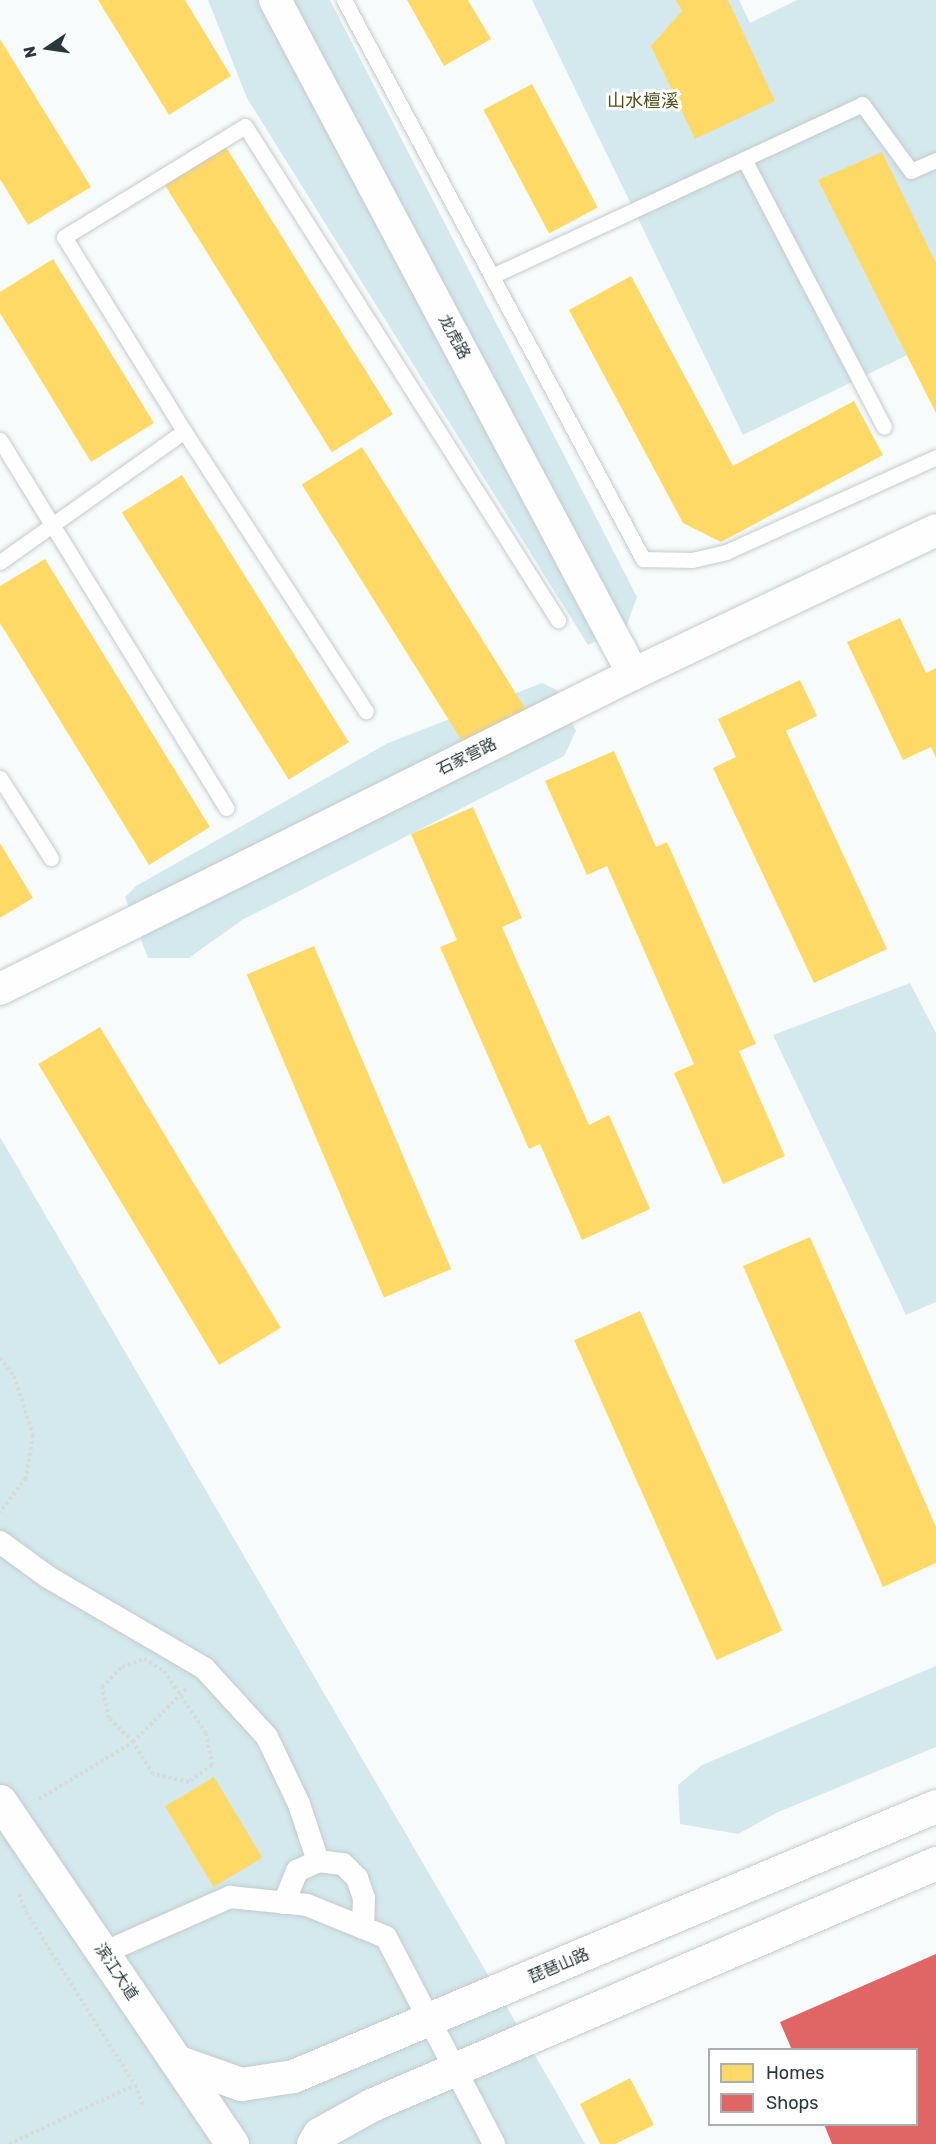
<!DOCTYPE html>
<html>
<head>
<meta charset="utf-8">
<style>
	body { margin:0 }
	#map { position:relative; width:936px; height:2144px; overflow:hidden; background:#f8fbfc; font-family:Rubik,"Noto Sans SC",sans-serif }
	div>[style] { position:absolute }
	[style*='--x'] { left:calc(var(--x)*1px); top:calc(var(--y)*1px); width:calc(var(--w)*1px); rotate:calc(var(--a)*1deg) }
	.green>* { inset:0; background:#d3e9ed }
	.homes>* { inset:0; background:#ffd966; transform-origin:0 0 }
	.shops>* { inset:0; background:#e06666 }
	.path>* { height:4px; margin-top:-2px; transform-origin:0; background:repeating-linear-gradient(90deg,#d9dada 0 3px,transparent 0 6px) }
	.roads { filter:drop-shadow(0 0 2px #c4cbcd) drop-shadow(0 0 2px #c4cbcd) }
	.service>* { height:15px; margin:-7.5px; padding:0 7.5px; transform-origin:7.5px; border-radius:7.5px; background:#fefeff }
	.pedestrian>* { height:22px; margin:-11px; padding:0 11px; transform-origin:11px; border-radius:11px; background:#fefeff }
	.minor>* { height:32px; margin:-16px; padding:0 16px; transform-origin:16px; border-radius:16px; background:#fefeff }
	.tertiary>* { height:33px; margin:-16.5px; padding:0 16.5px; transform-origin:16.5px; border-radius:16.5px; background:#fefeff }
	.secondary>* { height:33px; margin:-16.5px; padding:0 16.5px; transform-origin:16.5px; border-radius:16.5px; background:#fefeff }
	span { translate:-50% -50%; white-space:nowrap; text-align:center; line-height:1.15; -webkit-text-stroke:6px #fff; paint-order:stroke }
	.street-label { font-size:16px; color:#2b383b }
	.neighbourhood-label { font-size:18px; color:#4f541a }
	.legend { position:absolute; left:708px; top:2048px; width:210px; height:78px; box-sizing:border-box; background:#fff; border:2px solid #aaafb1; margin:0; padding:8px 10px; list-style:none; font-size:18px; color:#2b383b }
	.legend li { display:flex; align-items:center; gap:12px; height:30px }
	.legend b { width:30px; border:2px solid #aaafb1 }
	.north { position:absolute; left:18px; top:18px; width:60px; height:60px; -webkit-text-stroke:4px #fff; paint-order:stroke; rotate:257deg; font-size:16px; font-weight:700; line-height:24px; text-align:center; color:#2b383b }
	.north::after { content:''; display:block; margin:auto; width:21px; height:27px; background:#2b383b; clip-path:polygon(50% 0,100% 100%,50% 72%,0 100%) }
</style>
</head>
<body>
<div id="map">
	<div class="green">
		<div style="clip-path:polygon(208px 0,330px 0,637px 597px,626px 627px,588px 645px,247px 98px)"></div>
		<div style="clip-path:polygon(532px 0,739px 0,750px 23px,797px 0,936px 0,936px 341px,743px 435px)"></div>
		<div style="clip-path:polygon(542px 683px,557px 690px,576px 731px,564px 756px,242px 920px,189px 958px,148px 958px,125px 897px,136px 886px,388px 743px)"></div>
		<div style="clip-path:polygon(910px 983px,936px 1033px,936px 1302px,906px 1315px,773px 1035px)"></div>
		<div style="clip-path:polygon(0 1137px,558px 2095px,585px 2144px,0 2144px)"></div>
		<div style="clip-path:polygon(936px 1666px,936px 1747px,776px 1813px,738px 1834px,680px 1824px,678px 1785px,702px 1765px)"></div>
	</div>
	<div class="homes">
		<div style="clip-path:polygon(98px 0,185px 0,231px 76px,169px 115px)"></div>
		<div style="clip-path:polygon(407px 0,468px 0,491px 39px,444px 66px)"></div>
		<div style="clip-path:polygon(676px 0,728px 0,775px 101px,695px 139px,651px 46px,682px 11px)"></div>
		<div style="clip-path:polygon(0 39px,91px 187px,28px 225px,0 179px)"></div>
		<div style="left:532px;top:84px;width:140px;height:55px;rotate:62deg"></div>
		<div style="left:226px;top:147px;width:315px;height:72px;rotate:58deg"></div>
		<div style="clip-path:polygon(882px 152px,936px 263px,936px 413px,818px 180px)"></div>
		<div style="clip-path:polygon(53px 259px,154px 423px,91px 462px,0 313px,0 292px)"></div>
		<div style="clip-path:polygon(631px 276px,733px 466px,854px 401px,883px 455px,721px 542px,683px 523px,569px 310px)"></div>
		<div style="left:362px;top:447px;width:315px;height:71px;rotate:58deg"></div>
		<div style="left:182px;top:475px;width:315px;height:71px;rotate:58deg"></div>
		<div style="clip-path:polygon(45px 559px,210px 827px,149px 865px,0 623px,0 586px)"></div>
		<div style="clip-path:polygon(900px 618px,926px 673px,936px 668px,936px 758px,931px 747px,903px 760px,847px 642px)"></div>
		<div style="clip-path:polygon(800px 680px,817px 716px,786px 731px,887px 949px,814px 983px,713px 768px,736px 757px,718px 719px)"></div>
		<div style="clip-path:polygon(614px 751px,656px 847px,667px 842px,756px 1044px,739px 1051px,785px 1156px,723px 1184px,674px 1073px,694px 1064px,607px 866px,587px 875px,545px 781px)"></div>
		<div style="clip-path:polygon(473px 807px,522px 918px,502px 927px,589px 1125px,609px 1115px,650px 1209px,582px 1240px,540px 1144px,529px 1149px,440px 947px,457px 940px,411px 834px)"></div>
		<div style="clip-path:polygon(0 843px,33px 898px,0 918px)"></div>
		<div style="left:314px;top:946px;width:351px;height:73px;rotate:67deg"></div>
		<div style="left:100px;top:1027px;width:351px;height:72px;rotate:59deg"></div>
		<div style="clip-path:polygon(810px 1237px,936px 1527px,936px 1563px,883px 1587px,743px 1266px)"></div>
		<div style="left:640px;top:1311px;width:350px;height:72px;rotate:66deg"></div>
		<div style="left:214px;top:1777px;width:94px;height:57px;rotate:59deg"></div>
		<div style="clip-path:polygon(630px 2078px,654px 2125px,615px 2144px,600px 2144px,580px 2104px)"></div>
	</div>
	<div class="shops">
		<div style="clip-path:polygon(936px 1954px,936px 2144px,832px 2144px,824px 2124px,916px 2124px,916px 2050px,792px 2050px,780px 2022px)"></div>
	</div>
	<div class="path">
		<div style="--x:0;--y:1358;--w:23;--a:52"></div>
		<div style="--x:14;--y:1376;--w:62;--a:72.1"></div>
		<div style="--x:33;--y:1435;--w:44;--a:99.2"></div>
		<div style="--x:26;--y:1478;--w:43;--a:127.4"></div>
		<div style="--x:144;--y:1659;--w:23;--a:31"></div>
		<div style="--x:164;--y:1671;--w:75;--a:55.9"></div>
		<div style="--x:206;--y:1733;--w:33;--a:79"></div>
		<div style="--x:212;--y:1765;--w:29;--a:144"></div>
		<div style="--x:189;--y:1782;--w:37;--a:-167"></div>
		<div style="--x:153;--y:1774;--w:38;--a:-122"></div>
		<div style="--x:133;--y:1742;--w:34;--a:-135"></div>
		<div style="--x:109;--y:1718;--w:32;--a:-103"></div>
		<div style="--x:102;--y:1687;--w:28;--a:-45"></div>
		<div style="--x:122;--y:1667;--w:23;--a:-20"></div>
		<div style="--x:39;--y:1799;--w:110;--a:-31.2"></div>
		<div style="--x:133;--y:1742;--w:75;--a:-45"></div>
		<div style="--x:19;--y:1894;--w:19;--a:69"></div>
		<div style="--x:26;--y:1912;--w:204;--a:57.8"></div>
		<div style="--x:135;--y:2085;--w:22;--a:68"></div>
		<div style="--x:9;--y:2144;--w:139;--a:-25.1"></div>
	</div>
	<div class="roads">
		<div class="service">
			<div style="--x:344;--y:0;--w:634;--a:61.86"></div>
			<div style="--x:643;--y:559;--w:49;--a:1.2"></div>
			<div style="--x:692;--y:560;--w:35;--a:-13"></div>
			<div style="--x:726;--y:552;--w:230;--a:-24.3"></div>
			<div style="--x:744;--y:159;--w:302;--a:62.4"></div>
			<div style="--x:492;--y:276;--w:408;--a:-24.9"></div>
			<div style="--x:862;--y:104;--w:83;--a:53.8"></div>
			<div style="--x:911;--y:171;--w:27;--a:-24"></div>
			<div style="--x:184;--y:431;--w:334;--a:57"></div>
			<div style="--x:0;--y:440;--w:432;--a:58.4"></div>
			<div style="--x:0;--y:562;--w:226;--a:-35.4"></div>
			<div style="--x:184;--y:431;--w:228;--a:-121.7"></div>
			<div style="--x:64;--y:237;--w:212;--a:-31.5"></div>
			<div style="--x:245;--y:126;--w:585;--a:57.64"></div>
			<div style="--x:0;--y:778;--w:95;--a:57.5"></div>
		</div>
		<div class="pedestrian">
			<div style="--x:0;--y:1542;--w:59;--a:36.1"></div>
			<div style="--x:48;--y:1577;--w:181;--a:30.3"></div>
			<div style="--x:204;--y:1668;--w:93;--a:47.6"></div>
			<div style="--x:267;--y:1737;--w:74;--a:64.5"></div>
			<div style="--x:299;--y:1804;--w:60;--a:71.6"></div>
			<div style="--x:284;--y:1903;--w:35;--a:-68"></div>
			<div style="--x:297;--y:1871;--w:23;--a:-25"></div>
			<div style="--x:318;--y:1861;--w:25;--a:7"></div>
			<div style="--x:343;--y:1864;--w:20;--a:45"></div>
			<div style="--x:357;--y:1878;--w:21;--a:71"></div>
			<div style="--x:364;--y:1898;--w:30;--a:92"></div>
			<div style="--x:103;--y:1953;--w:139;--a:-23.8"></div>
			<div style="--x:230;--y:1897;--w:77;--a:5.9"></div>
			<div style="--x:307;--y:1905;--w:85;--a:22.1"></div>
			<div style="--x:386;--y:1937;--w:233;--a:62.4"></div>
		</div>
		<div class="minor">
			<div style="--x:275;--y:0;--w:763;--a:62.02"></div>
			<div style="--x:0;--y:989;--w:707;--a:-26.46"></div>
			<div style="--x:633;--y:674;--w:335;--a:-25.4"></div>
		</div>
		<div class="tertiary">
			<div style="--x:0;--y:1801;--w:414;--a:55.9"></div>
		</div>
		<div class="secondary">
			<div style="--x:176;--y:2061;--w:69;--a:19.5"></div>
			<div style="--x:241;--y:2084;--w:53;--a:-8.7"></div>
			<div style="--x:293;--y:2076;--w:697;--a:-22.78"></div>
			<div style="--x:313;--y:2144;--w:12;--a:-59"></div>
			<div style="--x:319;--y:2134;--w:60;--a:-29.1"></div>
			<div style="--x:371;--y:2105;--w:615;--a:-23.19"></div>
		</div>
	</div>
	<div class="street-label">
		<span style="left:454px;top:337px;rotate:62deg">龙虎路</span>
		<span style="left:467px;top:757px;rotate:-26deg">石家营路</span>
		<span style="left:559px;top:1966px;rotate:-23deg">琵琶山路</span>
		<span style="left:116px;top:1972px;rotate:56deg">滨江大道</span>
	</div>
	<div class="neighbourhood-label">
		<span style="left:643px;top:101px">山水檀溪</span>
	</div>
	<ul class="legend">
	<li><b style="height:16px;background:#ffd966"></b>Homes</li>
	<li><b style="height:16px;background:#e06666"></b>Shops</li>
	</ul>
	<div class="north">N</div>
</div>
</body>
</html>
